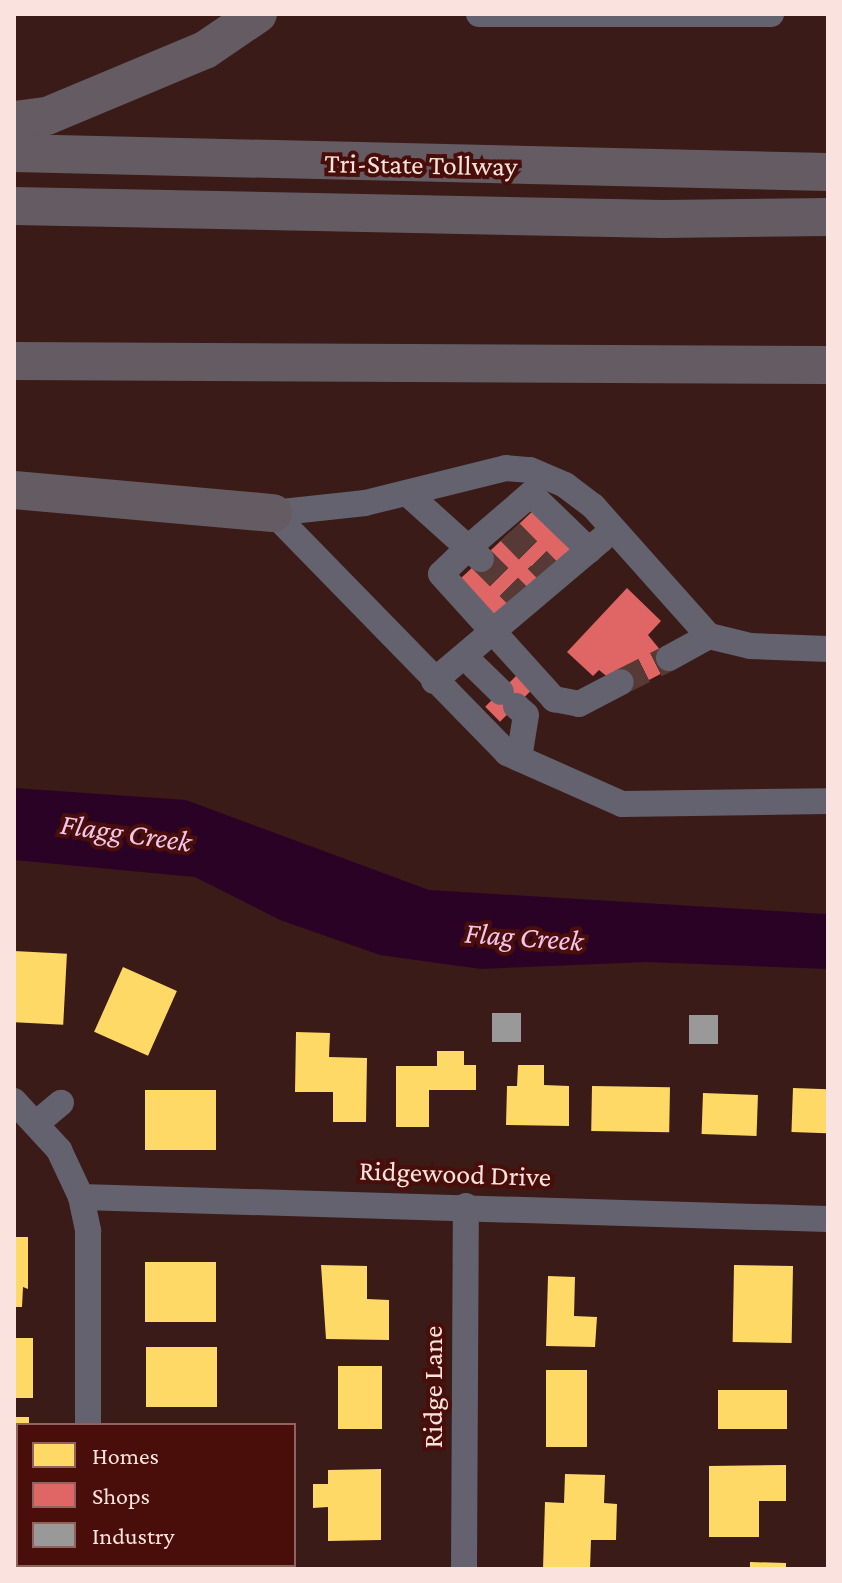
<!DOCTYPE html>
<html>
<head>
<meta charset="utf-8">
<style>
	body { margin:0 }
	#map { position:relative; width:842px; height:1583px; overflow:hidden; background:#3a1b18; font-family:"Crimson Pro",serif }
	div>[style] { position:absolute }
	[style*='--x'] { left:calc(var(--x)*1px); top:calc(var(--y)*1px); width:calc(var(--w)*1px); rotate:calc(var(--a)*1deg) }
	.water>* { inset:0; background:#2a0226 }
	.homes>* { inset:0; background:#ffd966; transform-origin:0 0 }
	.shops>* { inset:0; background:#e06666; transform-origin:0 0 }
	.industry>* { inset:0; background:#999; transform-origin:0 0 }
	.minor-tunnel>* { height:26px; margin-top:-13px; transform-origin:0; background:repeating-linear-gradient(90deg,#573936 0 26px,transparent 0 39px) }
	.minor>* { height:26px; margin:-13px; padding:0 13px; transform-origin:13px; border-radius:13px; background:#63626e }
	.highway>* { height:38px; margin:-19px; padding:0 19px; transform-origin:19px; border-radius:19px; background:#655b63 }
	span { translate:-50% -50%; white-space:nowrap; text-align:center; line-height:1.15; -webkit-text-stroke:8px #490e09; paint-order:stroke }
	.street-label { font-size:28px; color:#fae3de }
	.water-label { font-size:30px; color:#f3c5ee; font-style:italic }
	.frame { position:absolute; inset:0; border:16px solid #fae3de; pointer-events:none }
	.legend { position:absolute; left:16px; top:1423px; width:280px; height:144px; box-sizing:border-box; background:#490e09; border:2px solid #90635e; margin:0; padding:10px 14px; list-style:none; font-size:24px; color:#fae3de }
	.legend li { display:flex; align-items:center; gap:16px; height:40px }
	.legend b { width:40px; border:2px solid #90635e }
</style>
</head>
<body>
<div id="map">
	<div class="water">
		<div style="clip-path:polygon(14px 788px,186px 800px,429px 890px,826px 914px,828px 969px,646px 962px,481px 969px,380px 955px,280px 920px,195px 877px,14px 860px)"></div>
	</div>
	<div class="homes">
		<div style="left:14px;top:951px;width:53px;height:71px;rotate:3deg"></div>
		<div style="left:123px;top:967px;width:59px;height:71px;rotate:24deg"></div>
		<div style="clip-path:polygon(296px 1032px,330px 1033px,329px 1057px,367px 1058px,366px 1122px,333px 1122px,333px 1092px,295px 1092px)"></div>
		<div style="clip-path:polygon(437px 1051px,464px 1051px,464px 1065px,476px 1065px,476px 1090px,429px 1090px,429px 1127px,396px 1127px,396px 1066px,437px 1066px)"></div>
		<div style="clip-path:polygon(518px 1065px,544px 1065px,544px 1085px,569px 1086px,569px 1126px,506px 1125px,507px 1086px,517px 1086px)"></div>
		<div style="left:592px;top:1086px;width:78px;height:45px;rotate:1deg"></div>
		<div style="left:793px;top:1088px;width:35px;height:44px;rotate:2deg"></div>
		<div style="left:145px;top:1090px;width:71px;height:60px"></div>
		<div style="left:703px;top:1093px;width:55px;height:41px;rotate:2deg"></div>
		<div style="clip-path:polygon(14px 1237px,28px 1237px,28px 1289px,23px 1287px,22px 1307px,14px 1307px)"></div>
		<div style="left:216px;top:1262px;width:60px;height:71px;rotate:90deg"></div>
		<div style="clip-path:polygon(321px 1265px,367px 1266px,367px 1299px,389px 1300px,389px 1340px,326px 1339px)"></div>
		<div style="left:734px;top:1265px;width:59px;height:77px;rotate:1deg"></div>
		<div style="clip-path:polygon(548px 1276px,575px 1277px,574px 1316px,597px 1317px,595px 1347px,546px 1346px)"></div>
		<div style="left:14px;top:1338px;width:19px;height:60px"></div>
		<div style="left:146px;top:1347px;width:71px;height:60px"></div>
		<div style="left:338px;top:1366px;width:44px;height:63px"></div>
		<div style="left:546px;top:1370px;width:41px;height:77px"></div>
		<div style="left:718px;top:1390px;width:69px;height:39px"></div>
		<div style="clip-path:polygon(14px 1417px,29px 1417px,29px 1425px,18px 1425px,18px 1477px)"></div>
		<div style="clip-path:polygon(786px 1465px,786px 1501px,759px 1501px,759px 1537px,709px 1537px,709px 1466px)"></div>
		<div style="clip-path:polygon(381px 1469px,381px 1540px,328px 1541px,328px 1507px,313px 1508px,313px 1484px,328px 1484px,328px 1470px)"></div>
		<div style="clip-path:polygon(565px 1474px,605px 1475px,604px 1503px,617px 1504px,616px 1540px,591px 1540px,590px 1569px,543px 1569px,545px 1502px,564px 1503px)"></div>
		<div style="clip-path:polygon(750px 1562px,786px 1563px,786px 1569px,750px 1569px)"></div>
	</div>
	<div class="shops">
		<div style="left:535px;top:509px;width:54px;height:108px;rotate:47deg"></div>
		<div style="clip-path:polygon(627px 588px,661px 621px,648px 635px,674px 667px,626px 692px,599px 670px,593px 676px,567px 652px)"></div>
		<div style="left:517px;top:675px;width:21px;height:45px;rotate:45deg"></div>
	</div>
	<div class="industry">
		<div style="left:492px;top:1013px;width:29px;height:29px"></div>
		<div style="left:689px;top:1015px;width:29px;height:29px"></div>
	</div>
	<div class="minor-tunnel">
		<div style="--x:510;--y:532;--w:54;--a:45.7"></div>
		<div style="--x:481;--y:559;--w:55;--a:45"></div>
		<div style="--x:621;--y:682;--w:54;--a:-26.6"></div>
	</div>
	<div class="minor">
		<div style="--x:479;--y:14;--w:292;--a:0"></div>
		<div style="--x:407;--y:493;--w:82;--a:42"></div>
		<div style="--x:468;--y:548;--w:83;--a:-40.6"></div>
		<div style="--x:531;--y:494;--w:81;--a:44"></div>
		<div style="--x:273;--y:513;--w:335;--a:45.7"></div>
		<div style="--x:507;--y:753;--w:126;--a:23.9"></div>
		<div style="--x:622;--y:804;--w:206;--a:-0.8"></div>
		<div style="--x:273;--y:513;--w:93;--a:-6.2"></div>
		<div style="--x:365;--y:503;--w:145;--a:-13.9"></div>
		<div style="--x:506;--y:468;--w:24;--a:5"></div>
		<div style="--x:530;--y:470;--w:38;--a:23"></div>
		<div style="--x:565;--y:485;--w:35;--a:37"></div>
		<div style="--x:593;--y:506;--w:174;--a:48.3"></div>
		<div style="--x:709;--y:636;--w:42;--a:13.7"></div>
		<div style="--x:750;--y:646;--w:78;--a:2.2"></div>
		<div style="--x:481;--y:559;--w:17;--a:-140"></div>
		<div style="--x:468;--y:548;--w:37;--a:136"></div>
		<div style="--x:441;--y:574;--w:169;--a:47.9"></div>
		<div style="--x:554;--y:699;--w:25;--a:11"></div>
		<div style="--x:579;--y:704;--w:47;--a:-27.6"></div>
		<div style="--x:465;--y:657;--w:50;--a:44.2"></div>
		<div style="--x:669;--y:658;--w:46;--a:-28.8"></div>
		<div style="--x:434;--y:681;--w:220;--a:-40.2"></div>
		<div style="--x:516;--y:706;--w:13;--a:42"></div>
		<div style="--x:526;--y:715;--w:44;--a:99.2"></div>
		<div style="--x:14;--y:1101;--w:67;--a:47.4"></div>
		<div style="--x:59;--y:1150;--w:52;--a:64.9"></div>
		<div style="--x:81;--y:1197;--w:35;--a:78"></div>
		<div style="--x:88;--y:1231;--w:194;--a:90"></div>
		<div style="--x:38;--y:1122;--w:30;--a:-40"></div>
		<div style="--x:81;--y:1197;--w:747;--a:1.69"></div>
		<div style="--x:14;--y:1523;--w:4;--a:0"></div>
		<div style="--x:87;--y:1569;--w:4;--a:-90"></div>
		<div style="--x:464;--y:1569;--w:363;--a:-89.7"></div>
	</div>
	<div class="highway">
		<div style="--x:14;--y:120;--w:33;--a:-7"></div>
		<div style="--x:47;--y:116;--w:171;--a:-22.7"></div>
		<div style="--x:205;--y:50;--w:64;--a:-34.2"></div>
		<div style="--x:14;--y:153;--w:814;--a:1.34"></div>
		<div style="--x:14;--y:206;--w:649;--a:1.15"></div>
		<div style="--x:663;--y:219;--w:165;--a:-0.7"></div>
		<div style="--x:14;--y:361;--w:814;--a:0.28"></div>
		<div style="--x:14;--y:490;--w:260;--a:5.1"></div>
	</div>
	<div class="street-label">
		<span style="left:421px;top:165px;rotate:1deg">Tri-State Tollway</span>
		<span style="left:455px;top:1174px;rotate:2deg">Ridgewood Drive</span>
		<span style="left:433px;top:1387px;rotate:-90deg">Ridge Lane</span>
	</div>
	<div class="water-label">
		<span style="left:126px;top:833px;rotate:8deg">Flagg Creek</span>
		<span style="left:524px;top:937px;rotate:4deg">Flag Creek</span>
	</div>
	<div class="frame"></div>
	<ul class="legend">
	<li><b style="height:22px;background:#ffd966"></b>Homes</li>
	<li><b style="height:22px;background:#e06666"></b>Shops</li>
	<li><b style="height:22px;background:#999"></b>Industry</li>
	</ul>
</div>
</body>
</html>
